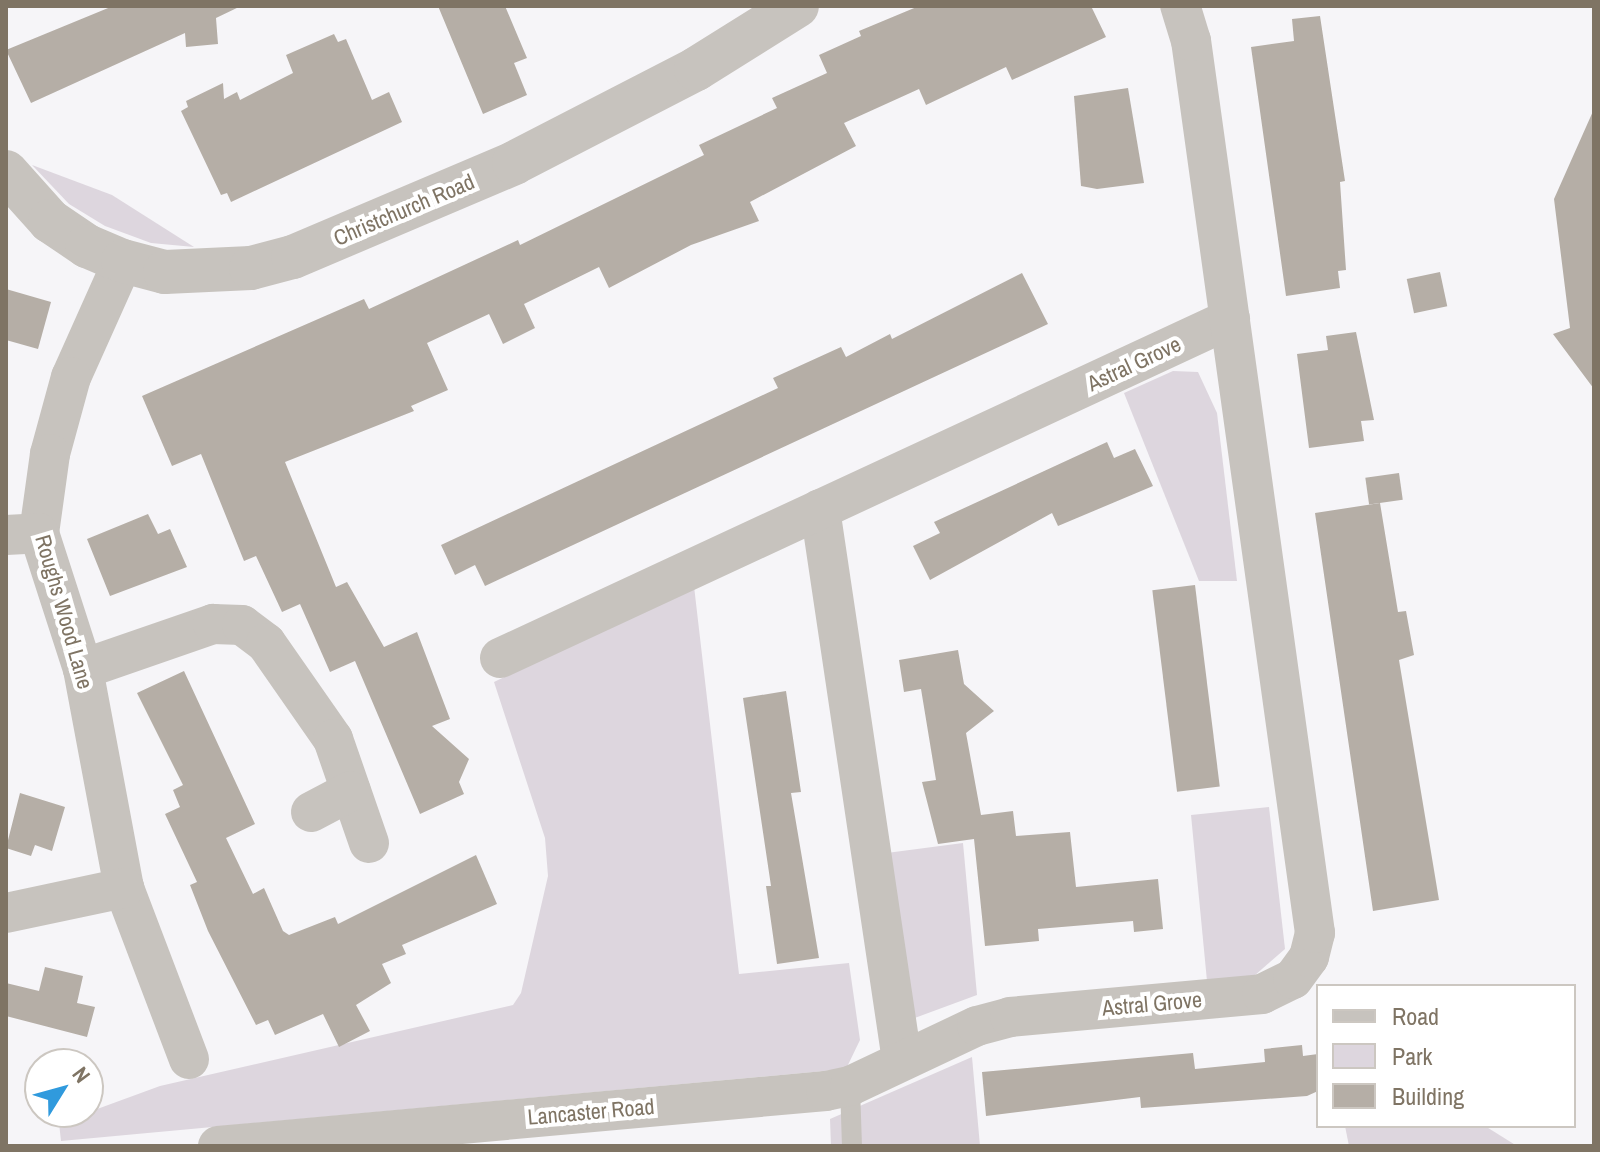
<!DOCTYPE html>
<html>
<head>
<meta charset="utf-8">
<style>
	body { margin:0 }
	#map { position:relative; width:1600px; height:1152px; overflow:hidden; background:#f6f5f8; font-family:"Archivo Narrow",sans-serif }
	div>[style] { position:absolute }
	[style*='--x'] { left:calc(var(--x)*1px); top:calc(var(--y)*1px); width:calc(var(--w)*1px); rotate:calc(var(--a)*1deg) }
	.green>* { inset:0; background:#ddd6de }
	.building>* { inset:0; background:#b5aea6; transform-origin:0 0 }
	.service>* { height:20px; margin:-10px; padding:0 10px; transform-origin:10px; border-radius:10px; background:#c7c3be }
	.minor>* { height:40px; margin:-20px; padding:0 20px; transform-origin:20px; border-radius:20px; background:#c7c3be }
	.tertiary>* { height:44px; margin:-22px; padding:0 22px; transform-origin:22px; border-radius:22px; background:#c7c3be }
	span { translate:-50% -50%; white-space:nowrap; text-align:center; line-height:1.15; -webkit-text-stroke:8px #fff; paint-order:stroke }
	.street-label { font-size:22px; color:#7f7464 }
	.frame { position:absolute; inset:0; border:8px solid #7f7464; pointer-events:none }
	.legend { position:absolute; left:1316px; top:984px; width:260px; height:144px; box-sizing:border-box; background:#fff; border:2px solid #ccc7c1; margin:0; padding:10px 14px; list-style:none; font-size:24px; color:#7f7464 }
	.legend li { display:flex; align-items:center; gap:16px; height:40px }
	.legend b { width:40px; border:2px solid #ccc7c1 }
	.north { position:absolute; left:24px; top:1048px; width:80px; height:80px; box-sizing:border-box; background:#fff; border:2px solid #ccc7c1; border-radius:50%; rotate:53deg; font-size:22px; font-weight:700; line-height:32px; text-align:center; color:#7f7464 }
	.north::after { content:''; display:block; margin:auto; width:28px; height:36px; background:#309add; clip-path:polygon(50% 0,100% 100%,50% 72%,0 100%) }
</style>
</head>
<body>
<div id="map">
	<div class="green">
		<div style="clip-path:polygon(32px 165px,112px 195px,194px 247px,151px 243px,105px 226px,69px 204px)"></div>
		<div style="clip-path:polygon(1173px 371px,1198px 372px,1217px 413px,1237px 581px,1199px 581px,1124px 393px)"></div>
		<div style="clip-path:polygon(694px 586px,739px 974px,849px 963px,860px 1040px,846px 1069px,61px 1141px,59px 1123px,160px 1086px,513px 1005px,521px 993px,548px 876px,545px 838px,494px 682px)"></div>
		<div style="clip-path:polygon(1269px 807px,1285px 949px,1254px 976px,1207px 981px,1191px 815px)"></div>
		<div style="clip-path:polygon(963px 843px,977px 995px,912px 1019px,879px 854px)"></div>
		<div style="clip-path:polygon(972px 1057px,980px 1146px,831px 1146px,830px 1119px)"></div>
		<div style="clip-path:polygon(1345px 1126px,1485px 1126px,1517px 1146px,1349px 1146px)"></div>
	</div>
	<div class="building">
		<div style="clip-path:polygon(113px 6px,241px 6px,216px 18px,218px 44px,186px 47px,185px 33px,31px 103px,6px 50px)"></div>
		<div style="clip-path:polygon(438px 6px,505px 6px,527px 58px,514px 63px,527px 95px,483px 114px)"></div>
		<div style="clip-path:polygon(919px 6px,1091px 6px,1106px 37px,1012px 80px,1006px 67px,926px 105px,919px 89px,844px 123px,856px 146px,750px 202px,759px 221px,691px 245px,609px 288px,599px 267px,524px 304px,535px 328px,503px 344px,489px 314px,427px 343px,448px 390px,411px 406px,414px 411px,285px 462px,336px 587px,347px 582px,384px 647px,417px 632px,450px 719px,432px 726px,469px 759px,459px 782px,464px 794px,420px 814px,355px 661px,330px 672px,300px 604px,282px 612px,256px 556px,244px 561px,201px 454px,172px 466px,142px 396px,364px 299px,369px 309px,518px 240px,520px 245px,704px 155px,699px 145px,777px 108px,772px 98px,827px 73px,819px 55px,861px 36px,859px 31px)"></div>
		<div style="clip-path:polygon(1320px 16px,1345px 181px,1340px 182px,1346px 270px,1338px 271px,1340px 288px,1286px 296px,1251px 47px,1294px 41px,1292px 19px)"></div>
		<div style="clip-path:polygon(334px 34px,338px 42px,346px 39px,372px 100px,389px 92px,402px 122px,231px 202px,227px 193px,221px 195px,181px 111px,188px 107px,186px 101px,223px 83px,224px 99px,237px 92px,240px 100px,293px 73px,286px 55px)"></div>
		<div style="clip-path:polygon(1128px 88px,1144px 183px,1097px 189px,1081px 186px,1074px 96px)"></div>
		<div style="clip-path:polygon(1594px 109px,1594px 389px,1553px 334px,1570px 328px,1554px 199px)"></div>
		<div style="left:1440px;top:272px;width:35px;height:34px;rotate:78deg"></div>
		<div style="clip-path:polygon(1022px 273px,1048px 324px,485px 586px,475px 565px,455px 575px,441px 545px,778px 388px,773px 378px,841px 347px,846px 357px,890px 334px,892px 339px)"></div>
		<div style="clip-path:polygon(6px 289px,51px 302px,38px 349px,6px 340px)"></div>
		<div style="clip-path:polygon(1356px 332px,1374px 420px,1361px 421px,1364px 441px,1309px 448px,1297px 354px,1328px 350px,1326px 336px)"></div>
		<div style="clip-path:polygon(1107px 442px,1114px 458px,1135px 449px,1153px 486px,1058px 526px,1052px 513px,930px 580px,913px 546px,940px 533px,934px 522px)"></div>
		<div style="left:1399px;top:473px;width:27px;height:34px;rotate:82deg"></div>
		<div style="clip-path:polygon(1380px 503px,1398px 612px,1406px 611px,1414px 655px,1399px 660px,1439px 900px,1373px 911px,1315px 513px)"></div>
		<div style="clip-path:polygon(148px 514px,158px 534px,170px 529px,187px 567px,110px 596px,87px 539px)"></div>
		<div style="left:1195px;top:585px;width:203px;height:43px;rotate:83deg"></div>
		<div style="clip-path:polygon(958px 650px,964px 684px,994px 711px,966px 733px,981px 815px,1013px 811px,1016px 836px,1070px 832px,1076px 887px,1158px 879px,1163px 929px,1134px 932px,1133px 921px,1038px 929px,1039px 941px,985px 946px,974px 839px,938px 844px,922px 782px,936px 780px,921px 689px,904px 692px,899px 660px)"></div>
		<div style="clip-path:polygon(184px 671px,255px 824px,226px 838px,253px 894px,264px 888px,283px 931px,289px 935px,335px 917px,338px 924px,476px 855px,497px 904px,402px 945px,406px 954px,382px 964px,391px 983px,356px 1005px,370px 1031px,339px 1047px,323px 1014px,275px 1035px,268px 1020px,256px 1025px,208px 931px,190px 885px,197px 882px,165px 814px,180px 807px,173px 790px,183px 785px,137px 693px)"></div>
		<div style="clip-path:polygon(786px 691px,801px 792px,791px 793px,819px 958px,777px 964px,766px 886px,771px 886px,743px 698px)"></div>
		<div style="clip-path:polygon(20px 793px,65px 807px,52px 851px,35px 845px,31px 856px,6px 848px)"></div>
		<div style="clip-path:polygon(45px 967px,83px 976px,77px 1003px,95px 1007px,87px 1037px,6px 1016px,6px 983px,39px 991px)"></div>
		<div style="clip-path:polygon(1302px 1045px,1303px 1056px,1318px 1054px,1318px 1091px,1307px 1096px,1141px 1108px,1140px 1097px,986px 1116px,982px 1072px,1193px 1053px,1195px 1069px,1265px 1062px,1264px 1049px)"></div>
	</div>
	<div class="service">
		<div style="--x:850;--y:1086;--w:60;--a:88.1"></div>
	</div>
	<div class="minor">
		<div style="--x:123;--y:261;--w:127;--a:114.1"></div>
		<div style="--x:71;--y:377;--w:80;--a:105.3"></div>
		<div style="--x:50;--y:454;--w:80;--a:97.9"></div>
		<div style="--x:39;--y:533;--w:143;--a:72.1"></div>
		<div style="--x:83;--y:669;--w:223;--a:79.4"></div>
		<div style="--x:124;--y:888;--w:183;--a:69.2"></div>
		<div style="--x:820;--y:509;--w:557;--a:81.54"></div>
		<div style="--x:6;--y:535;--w:33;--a:-3"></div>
		<div style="--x:500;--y:658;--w:805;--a:-24.91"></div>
		<div style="--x:83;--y:669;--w:138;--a:-19.1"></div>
		<div style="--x:213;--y:624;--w:29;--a:2"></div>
		<div style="--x:242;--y:625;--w:30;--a:37"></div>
		<div style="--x:266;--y:643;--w:117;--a:55.1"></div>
		<div style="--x:333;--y:739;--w:110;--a:70.9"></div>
		<div style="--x:311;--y:812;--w:45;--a:-27.7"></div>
		<div style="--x:6;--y:913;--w:121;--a:-12"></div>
		<div style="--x:218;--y:1146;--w:610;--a:-5.17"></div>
		<div style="--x:826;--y:1091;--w:25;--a:-12"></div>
		<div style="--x:850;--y:1086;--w:140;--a:-25.3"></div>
		<div style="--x:977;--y:1026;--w:34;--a:-15"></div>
		<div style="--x:1010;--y:1017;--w:253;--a:-5.2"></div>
		<div style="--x:1262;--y:994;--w:34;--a:-26"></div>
		<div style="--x:1293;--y:979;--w:27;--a:-54"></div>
		<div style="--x:1309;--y:957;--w:25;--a:-76"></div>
		<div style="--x:1315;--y:933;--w:901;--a:-97.91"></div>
		<div style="--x:1191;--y:41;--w:37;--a:-107"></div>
	</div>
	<div class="tertiary">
		<div style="--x:6;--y:172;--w:66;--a:48.1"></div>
		<div style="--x:50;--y:221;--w:45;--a:34"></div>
		<div style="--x:87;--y:246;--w:39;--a:23"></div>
		<div style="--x:123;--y:261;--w:43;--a:14.7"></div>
		<div style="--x:165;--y:272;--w:86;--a:-2.7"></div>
		<div style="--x:251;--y:268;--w:43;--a:-14.7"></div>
		<div style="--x:293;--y:257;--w:240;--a:-23"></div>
		<div style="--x:514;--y:163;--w:205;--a:-27.3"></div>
		<div style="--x:696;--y:69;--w:119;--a:-32"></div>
	</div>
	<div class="street-label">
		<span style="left:404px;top:210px;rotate:-23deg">Christchurch Road</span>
		<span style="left:1134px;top:364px;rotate:-25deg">Astral Grove</span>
		<span style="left:64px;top:612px;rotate:74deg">Roughs Wood Lane</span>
		<span style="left:1152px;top:1004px;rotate:-5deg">Astral Grove</span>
		<span style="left:591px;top:1112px;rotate:-5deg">Lancaster Road</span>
	</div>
	<div class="frame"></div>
	<ul class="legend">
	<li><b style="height:10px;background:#c7c3be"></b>Road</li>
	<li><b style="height:22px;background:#ddd6de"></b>Park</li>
	<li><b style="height:22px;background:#b5aea6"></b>Building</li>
	</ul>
	<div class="north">N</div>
</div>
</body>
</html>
